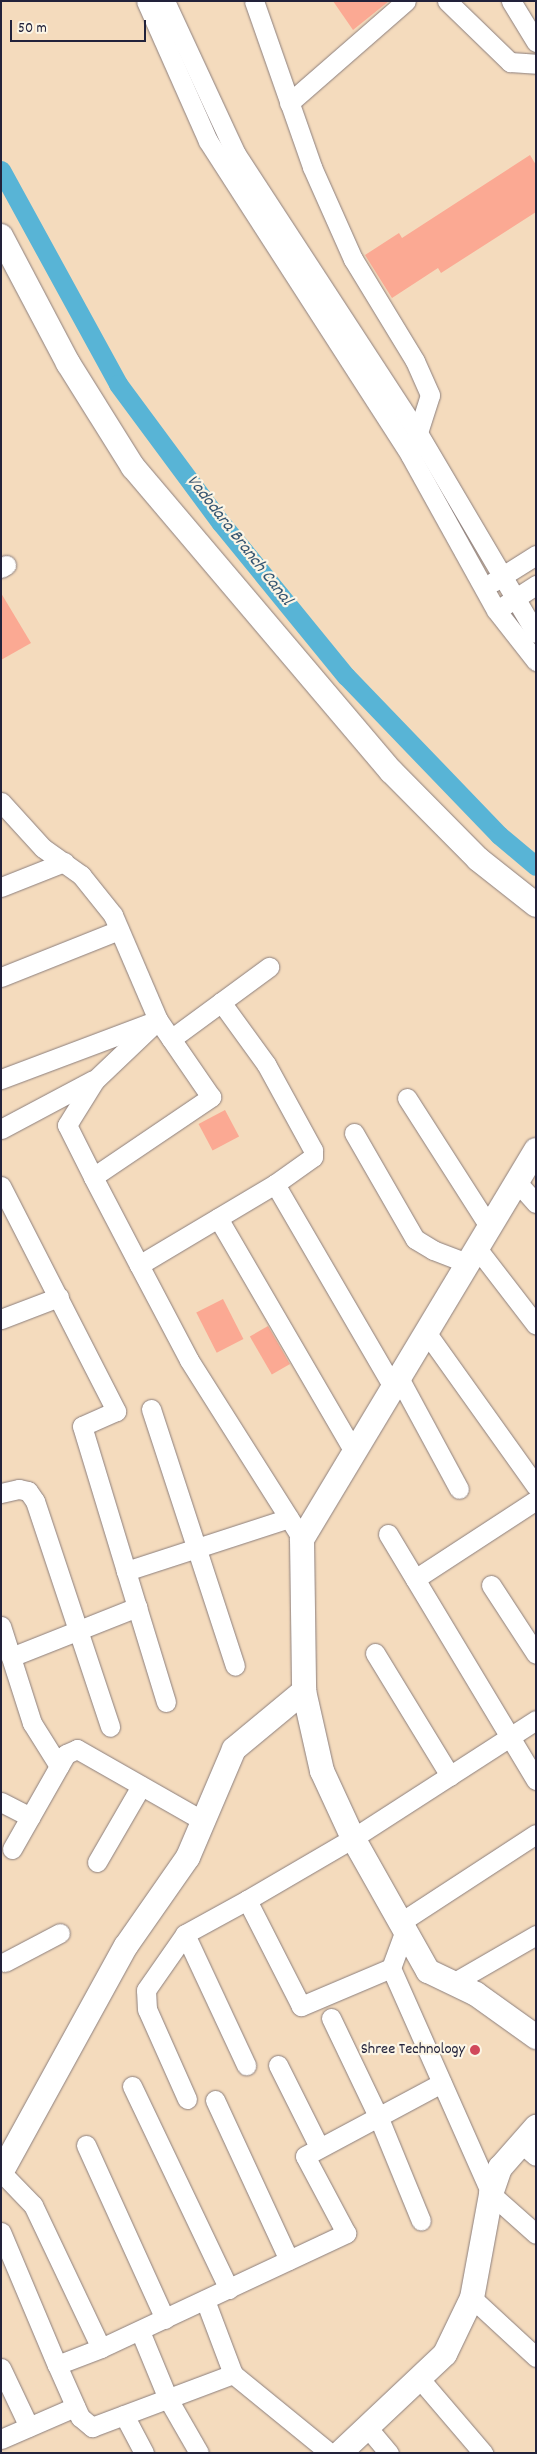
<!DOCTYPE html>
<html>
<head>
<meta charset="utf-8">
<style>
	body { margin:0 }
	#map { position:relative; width:537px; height:2454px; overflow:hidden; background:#f4dbbd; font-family:Dekko,sans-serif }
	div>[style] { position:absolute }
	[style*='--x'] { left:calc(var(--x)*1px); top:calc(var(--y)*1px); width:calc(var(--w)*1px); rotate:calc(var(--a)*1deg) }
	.canal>* { height:19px; margin:-9.5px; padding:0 9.5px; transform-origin:9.5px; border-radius:9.5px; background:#58b4d6 }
	.building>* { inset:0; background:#fba993; transform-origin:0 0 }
	.roads { filter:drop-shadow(0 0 1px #8b7e7c) drop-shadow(0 0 1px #8b7e7c) }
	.minor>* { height:19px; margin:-9.5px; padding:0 9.5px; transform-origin:9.5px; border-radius:9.5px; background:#fff }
	.tertiary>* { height:24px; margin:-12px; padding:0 12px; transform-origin:12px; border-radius:12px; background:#fff }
	.dots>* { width:14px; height:14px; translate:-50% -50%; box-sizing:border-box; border:2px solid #fcf5e5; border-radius:50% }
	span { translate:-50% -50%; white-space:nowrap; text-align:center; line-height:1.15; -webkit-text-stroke:4.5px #fcf5e5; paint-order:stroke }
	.poi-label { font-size:16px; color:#22223b }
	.right { translate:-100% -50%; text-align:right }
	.water-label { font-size:18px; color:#355571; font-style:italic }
	.frame { position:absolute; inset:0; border:2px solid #22223b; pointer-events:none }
	.scale { position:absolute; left:10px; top:20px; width:136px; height:22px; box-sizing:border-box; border:2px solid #22223b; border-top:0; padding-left:6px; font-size:15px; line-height:18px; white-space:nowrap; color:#22223b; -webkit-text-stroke:4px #fcf5e5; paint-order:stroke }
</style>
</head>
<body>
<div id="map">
	<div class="canal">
		<div style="--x:1;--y:170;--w:244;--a:61.3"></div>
		<div style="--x:118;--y:384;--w:173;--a:53.5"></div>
		<div style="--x:221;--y:523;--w:198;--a:50.8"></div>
		<div style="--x:346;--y:676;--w:221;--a:46.1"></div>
		<div style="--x:499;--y:835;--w:48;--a:40"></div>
	</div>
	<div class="building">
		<div style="clip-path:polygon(333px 1px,389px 1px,353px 30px)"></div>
		<div style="clip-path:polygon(530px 155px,536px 165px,536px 212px,441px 273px,438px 268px,392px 298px,365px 255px,399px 233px,402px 238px)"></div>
		<div style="clip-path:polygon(1px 593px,31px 643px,1px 660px)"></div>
		<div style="left:225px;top:1110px;width:30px;height:30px;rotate:62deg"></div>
		<div style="left:223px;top:1299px;width:45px;height:30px;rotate:63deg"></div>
		<div style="left:268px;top:1326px;width:44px;height:21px;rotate:60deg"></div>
	</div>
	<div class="roads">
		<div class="minor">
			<div style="--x:146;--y:1;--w:153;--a:66.1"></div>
			<div style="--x:208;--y:141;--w:373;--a:57.2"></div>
			<div style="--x:410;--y:455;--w:177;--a:61"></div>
			<div style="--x:496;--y:610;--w:65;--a:51.9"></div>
			<div style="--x:165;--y:1;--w:169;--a:65.1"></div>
			<div style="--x:236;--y:154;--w:333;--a:56.9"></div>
			<div style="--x:418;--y:433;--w:232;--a:59.5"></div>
			<div style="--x:254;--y:1;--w:176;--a:70.7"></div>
			<div style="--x:312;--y:167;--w:101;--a:66"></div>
			<div style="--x:353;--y:259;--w:119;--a:58.7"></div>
			<div style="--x:415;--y:361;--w:37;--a:66"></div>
			<div style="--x:430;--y:395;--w:49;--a:107.7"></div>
			<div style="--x:447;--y:1;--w:88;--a:44.1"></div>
			<div style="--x:510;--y:62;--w:26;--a:4"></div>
			<div style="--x:511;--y:1;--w:48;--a:58.6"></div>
			<div style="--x:289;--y:103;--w:155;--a:-41.1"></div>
			<div style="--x:1;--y:568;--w:6;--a:-31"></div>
			<div style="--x:493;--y:582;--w:51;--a:-32.1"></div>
			<div style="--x:505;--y:605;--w:37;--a:-33"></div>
			<div style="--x:1;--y:802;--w:62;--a:47.6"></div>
			<div style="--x:43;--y:848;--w:47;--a:35.4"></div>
			<div style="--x:81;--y:875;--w:51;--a:51.3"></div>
			<div style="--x:113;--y:915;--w:114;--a:66.8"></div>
			<div style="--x:158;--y:1020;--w:168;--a:159.4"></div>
			<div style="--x:1;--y:887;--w:68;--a:-21.6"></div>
			<div style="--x:1;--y:977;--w:127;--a:-21.7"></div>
			<div style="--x:221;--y:1002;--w:77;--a:54"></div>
			<div style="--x:266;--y:1064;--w:98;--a:61.3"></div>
			<div style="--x:313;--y:1150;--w:7;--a:90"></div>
			<div style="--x:313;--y:1157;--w:47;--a:144.6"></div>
			<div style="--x:171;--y:1039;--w:122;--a:-36.3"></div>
			<div style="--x:407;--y:1098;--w:152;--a:57.4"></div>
			<div style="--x:1;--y:1129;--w:104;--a:-28"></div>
			<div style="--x:354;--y:1133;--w:122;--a:60.1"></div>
			<div style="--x:415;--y:1239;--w:21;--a:31"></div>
			<div style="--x:433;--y:1250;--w:36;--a:21"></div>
			<div style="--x:93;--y:1177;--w:143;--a:-34.1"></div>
			<div style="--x:211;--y:1097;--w:93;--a:-124.5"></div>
			<div style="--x:158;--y:1020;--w:87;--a:136.4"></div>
			<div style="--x:95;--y:1080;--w:53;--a:121.9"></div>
			<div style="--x:67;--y:1125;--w:58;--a:63.4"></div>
			<div style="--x:93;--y:1177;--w:99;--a:62.4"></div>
			<div style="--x:139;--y:1265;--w:107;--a:62.2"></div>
			<div style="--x:189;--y:1360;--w:212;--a:57.7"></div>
			<div style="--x:516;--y:1181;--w:30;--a:48"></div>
			<div style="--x:1;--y:1186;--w:253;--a:62.9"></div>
			<div style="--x:116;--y:1411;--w:37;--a:156"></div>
			<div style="--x:82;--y:1426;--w:152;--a:73.1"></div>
			<div style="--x:218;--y:1218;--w:271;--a:59.8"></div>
			<div style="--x:476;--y:1247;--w:98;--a:52.4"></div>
			<div style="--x:139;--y:1265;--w:158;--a:-30.8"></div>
			<div style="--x:275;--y:1184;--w:235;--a:59.8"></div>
			<div style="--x:1;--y:1319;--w:62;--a:-20.8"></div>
			<div style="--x:426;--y:1332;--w:189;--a:54.5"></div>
			<div style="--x:399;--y:1378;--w:126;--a:61.6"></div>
			<div style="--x:151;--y:1409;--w:270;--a:71.9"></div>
			<div style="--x:1;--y:1493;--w:18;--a:-13"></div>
			<div style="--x:19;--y:1489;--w:9;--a:13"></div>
			<div style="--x:28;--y:1491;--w:12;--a:55"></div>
			<div style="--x:35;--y:1501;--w:238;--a:71.6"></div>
			<div style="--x:388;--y:1534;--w:287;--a:59"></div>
			<div style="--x:415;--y:1579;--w:145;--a:-33.1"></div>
			<div style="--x:491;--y:1585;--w:82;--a:56.9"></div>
			<div style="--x:1;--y:1626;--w:102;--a:72.3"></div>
			<div style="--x:32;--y:1723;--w:51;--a:57.9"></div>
			<div style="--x:375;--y:1653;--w:144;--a:58.6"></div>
			<div style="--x:11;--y:1657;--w:136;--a:-21.6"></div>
			<div style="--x:166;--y:1702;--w:137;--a:-107"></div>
			<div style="--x:126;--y:1571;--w:171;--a:-18"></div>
			<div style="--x:1;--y:1802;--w:33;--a:27"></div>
			<div style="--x:12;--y:1849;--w:109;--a:-60.4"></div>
			<div style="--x:66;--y:1754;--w:12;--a:-24"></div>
			<div style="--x:77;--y:1749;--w:145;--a:29.7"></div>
			<div style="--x:97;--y:1862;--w:88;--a:-59.9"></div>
			<div style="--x:401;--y:1922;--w:161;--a:-33.1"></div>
			<div style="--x:405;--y:1930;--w:40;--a:110.2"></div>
			<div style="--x:391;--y:1968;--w:247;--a:66.1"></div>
			<div style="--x:491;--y:2194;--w:60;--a:41.6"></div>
			<div style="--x:185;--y:1934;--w:145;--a:65"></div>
			<div style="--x:5;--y:1962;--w:62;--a:-27.8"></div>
			<div style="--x:391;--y:1968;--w:98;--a:157.1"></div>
			<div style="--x:301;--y:2006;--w:119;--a:-117"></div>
			<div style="--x:247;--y:1900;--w:123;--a:-30.3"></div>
			<div style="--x:353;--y:1838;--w:218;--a:-32.8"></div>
			<div style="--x:453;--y:1983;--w:96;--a:-30"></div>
			<div style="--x:331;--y:2018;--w:109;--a:64.4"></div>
			<div style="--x:378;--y:2116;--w:113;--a:67.7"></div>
			<div style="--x:278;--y:2065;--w:92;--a:63.4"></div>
			<div style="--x:132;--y:2086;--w:225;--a:64.5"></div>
			<div style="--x:187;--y:2099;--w:98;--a:-114"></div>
			<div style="--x:147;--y:2009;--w:19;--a:-93"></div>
			<div style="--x:146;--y:1990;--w:68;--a:-55.1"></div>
			<div style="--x:185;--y:1934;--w:71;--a:-28.7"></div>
			<div style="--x:215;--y:2100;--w:176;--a:65.2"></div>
			<div style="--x:522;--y:2144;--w:18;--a:41"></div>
			<div style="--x:86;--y:2145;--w:191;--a:65.6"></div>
			<div style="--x:1;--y:2172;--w:46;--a:45.9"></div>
			<div style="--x:33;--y:2205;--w:158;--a:64.6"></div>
			<div style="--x:1;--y:2232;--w:144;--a:67.2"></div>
			<div style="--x:57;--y:2365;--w:47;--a:-21.1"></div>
			<div style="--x:101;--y:2348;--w:271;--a:-25.1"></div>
			<div style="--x:346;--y:2233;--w:87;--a:-118"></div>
			<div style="--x:305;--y:2156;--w:155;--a:-28.1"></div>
			<div style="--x:472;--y:2298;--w:87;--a:42.7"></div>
			<div style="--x:205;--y:2300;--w:79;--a:69.3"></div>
			<div style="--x:140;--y:2331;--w:74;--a:67.6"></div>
			<div style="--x:168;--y:2399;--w:62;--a:60.1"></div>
			<div style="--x:57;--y:2365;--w:57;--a:66.1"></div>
			<div style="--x:80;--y:2417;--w:16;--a:40"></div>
			<div style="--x:92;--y:2427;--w:151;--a:-20.6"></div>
			<div style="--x:233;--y:2374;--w:125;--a:39.2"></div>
			<div style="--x:1;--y:2368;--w:65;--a:64.6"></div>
			<div style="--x:419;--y:2378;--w:99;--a:49.5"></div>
			<div style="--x:124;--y:2415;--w:43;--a:62.2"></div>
			<div style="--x:367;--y:2427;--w:34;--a:50"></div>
			<div style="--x:1;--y:2439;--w:81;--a:-23.4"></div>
		</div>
		<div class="tertiary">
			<div style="--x:1;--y:236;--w:144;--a:62.2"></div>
			<div style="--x:68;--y:363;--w:123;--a:58"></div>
			<div style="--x:133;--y:467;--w:399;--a:49.7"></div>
			<div style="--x:391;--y:771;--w:124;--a:45.3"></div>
			<div style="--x:478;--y:859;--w:74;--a:38.4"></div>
			<div style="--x:536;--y:1150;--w:454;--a:121"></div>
			<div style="--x:302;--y:1539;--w:152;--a:89.2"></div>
			<div style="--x:304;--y:1691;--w:82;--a:77.3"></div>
			<div style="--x:322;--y:1771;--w:74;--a:65.2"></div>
			<div style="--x:353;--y:1838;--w:153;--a:60.6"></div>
			<div style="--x:428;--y:1971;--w:53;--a:25.6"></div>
			<div style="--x:476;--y:1994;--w:74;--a:35.6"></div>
			<div style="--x:1;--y:2173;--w:259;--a:-61.2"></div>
			<div style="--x:126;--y:1946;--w:108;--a:-55.1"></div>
			<div style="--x:188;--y:1857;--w:117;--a:-66.9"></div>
			<div style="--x:234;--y:1749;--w:91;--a:-39.6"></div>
			<div style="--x:340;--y:2453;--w:144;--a:-43.3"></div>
			<div style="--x:445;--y:2354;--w:62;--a:-64.3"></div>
			<div style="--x:472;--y:2298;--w:106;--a:-79.6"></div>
			<div style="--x:491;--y:2194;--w:28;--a:-71"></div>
			<div style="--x:500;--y:2168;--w:55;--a:-48.7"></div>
		</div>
	</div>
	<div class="dots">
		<div style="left:475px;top:2050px;background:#d1495b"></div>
	</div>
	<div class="poi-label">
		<span class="right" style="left:465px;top:2050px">Shree Technology</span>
	</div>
	<div class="water-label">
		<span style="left:238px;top:541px;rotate:52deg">Vadodara Branch Canal</span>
	</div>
	<div class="frame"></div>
	<div class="scale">50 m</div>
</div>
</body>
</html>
